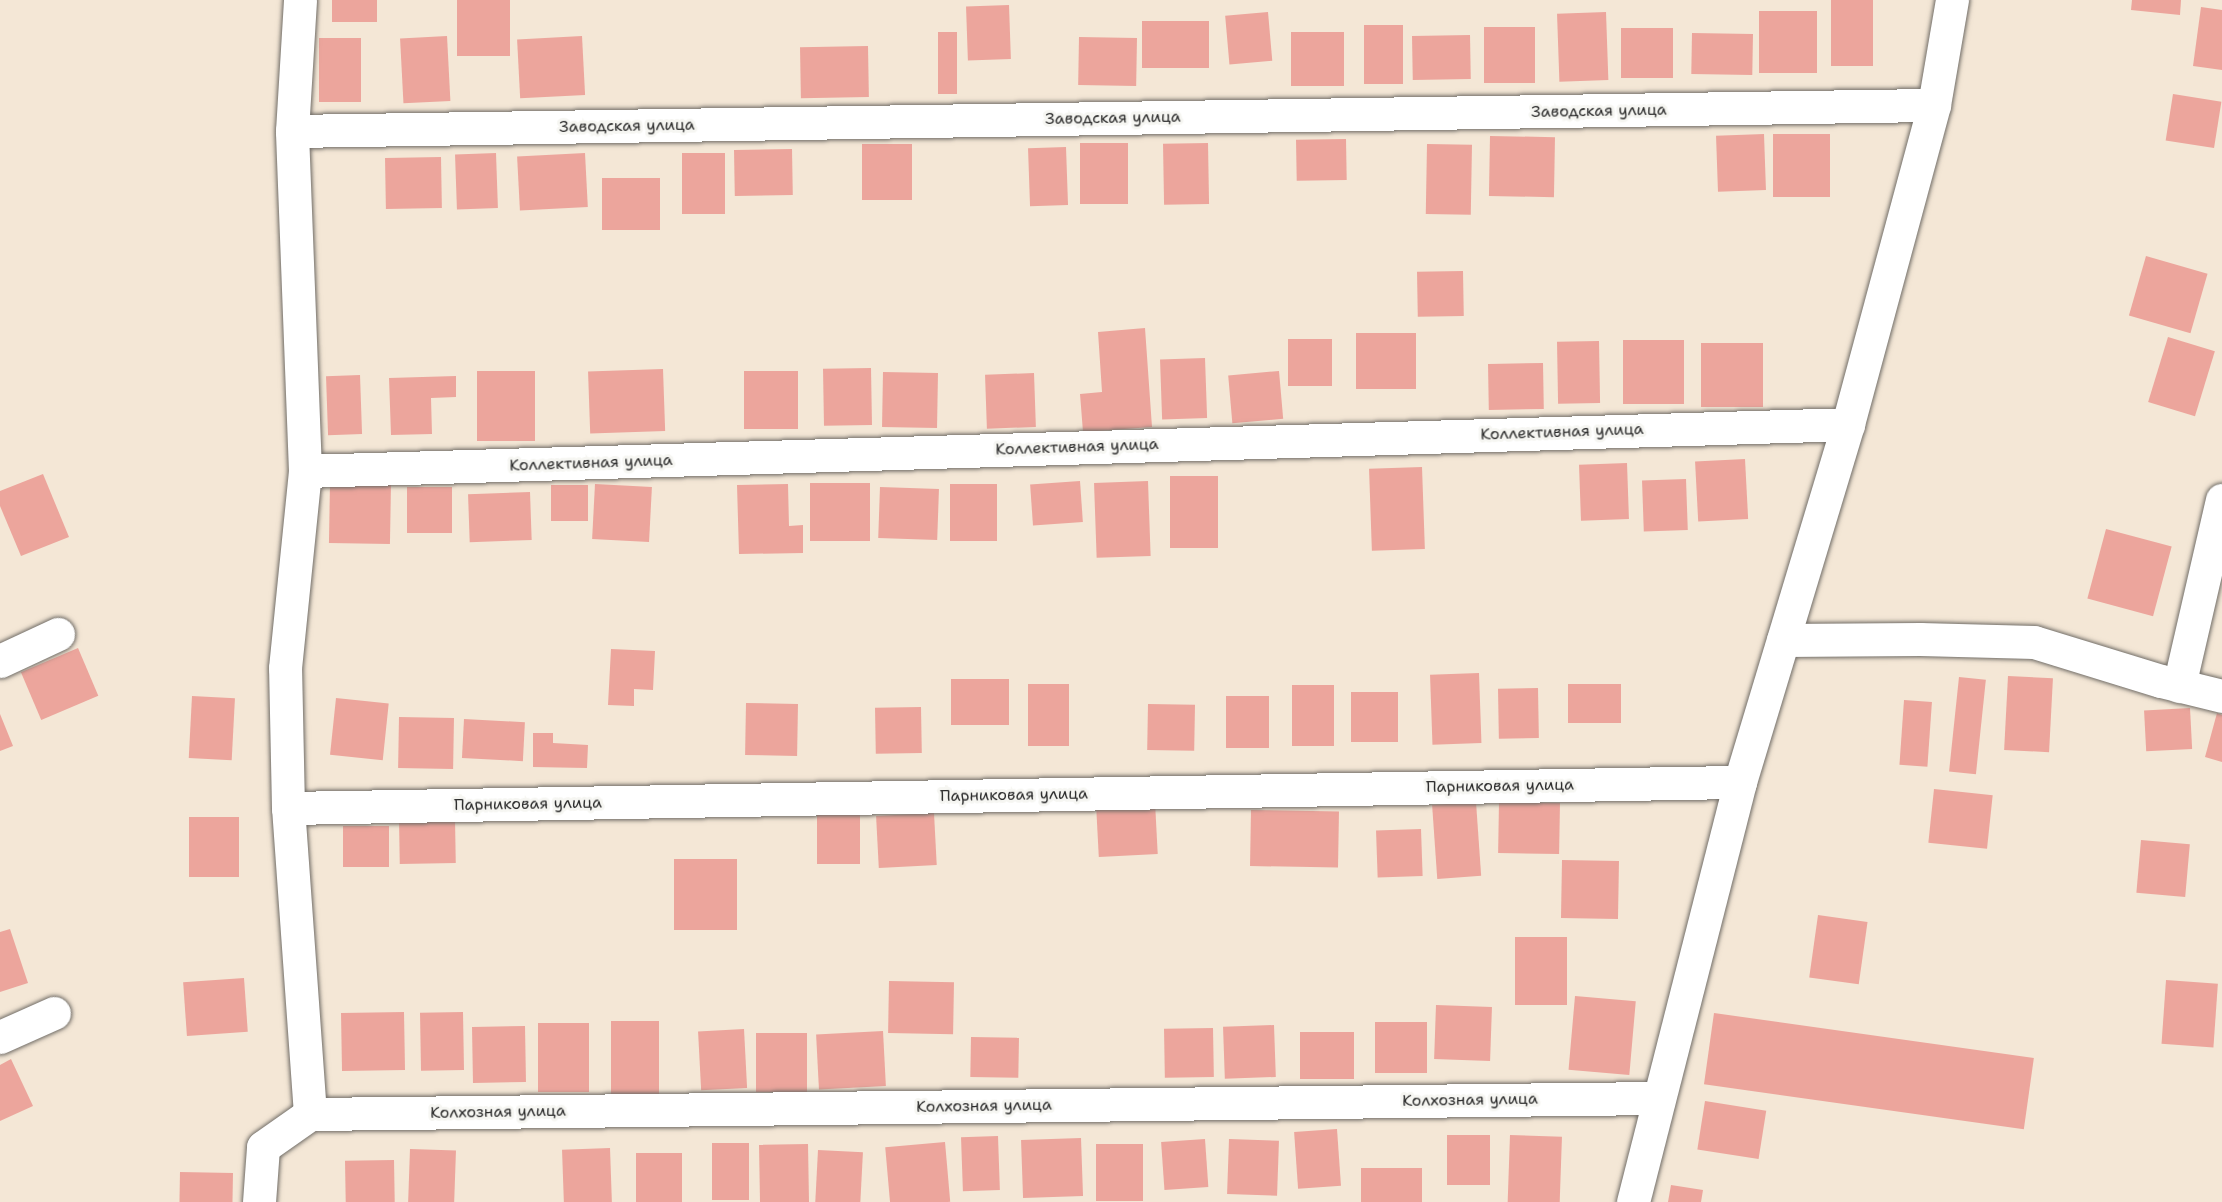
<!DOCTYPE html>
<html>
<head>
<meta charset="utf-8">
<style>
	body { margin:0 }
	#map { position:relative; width:2222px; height:1202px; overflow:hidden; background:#f4e7d6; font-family:"Shantell Sans",sans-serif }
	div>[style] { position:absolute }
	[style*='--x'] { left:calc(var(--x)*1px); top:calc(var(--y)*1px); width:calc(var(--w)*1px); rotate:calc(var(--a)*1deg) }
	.building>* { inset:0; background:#eca59c; transform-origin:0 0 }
	.roads { filter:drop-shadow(0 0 2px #716d67) drop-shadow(0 0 2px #716d67) }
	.minor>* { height:33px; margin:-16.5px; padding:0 16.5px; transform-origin:16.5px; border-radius:16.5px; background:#fff }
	span { translate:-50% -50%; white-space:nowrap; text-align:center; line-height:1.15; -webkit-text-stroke:6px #f6f6f2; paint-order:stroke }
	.street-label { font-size:16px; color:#2b2b2b }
</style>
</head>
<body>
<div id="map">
	<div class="building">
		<div style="left:332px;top:0;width:45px;height:22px"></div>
		<div style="left:457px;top:0;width:53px;height:56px"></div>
		<div style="left:1831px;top:0;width:42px;height:66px"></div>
		<div style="clip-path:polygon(2132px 0,2181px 0,2180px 15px,2131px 10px)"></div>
		<div style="left:1009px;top:5px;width:54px;height:43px;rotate:88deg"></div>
		<div style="clip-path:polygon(2201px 7px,2222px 10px,2222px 70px,2193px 66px)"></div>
		<div style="left:1759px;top:11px;width:58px;height:62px"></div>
		<div style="left:1268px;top:12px;width:49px;height:43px;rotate:85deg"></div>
		<div style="left:1606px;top:12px;width:68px;height:49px;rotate:88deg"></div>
		<div style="left:1209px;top:21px;width:47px;height:67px;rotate:90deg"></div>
		<div style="left:1364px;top:25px;width:39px;height:59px"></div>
		<div style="left:1484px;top:27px;width:51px;height:56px"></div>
		<div style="left:1621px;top:28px;width:52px;height:50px"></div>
		<div style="left:938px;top:32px;width:19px;height:62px"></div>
		<div style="left:1291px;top:32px;width:53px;height:54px"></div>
		<div style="left:1692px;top:33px;width:61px;height:41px;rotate:1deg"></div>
		<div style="left:1470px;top:35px;width:44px;height:58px;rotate:89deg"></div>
		<div style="left:447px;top:36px;width:65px;height:47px;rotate:87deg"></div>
		<div style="left:582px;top:36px;width:59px;height:65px;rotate:87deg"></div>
		<div style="left:1079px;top:37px;width:58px;height:48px;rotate:1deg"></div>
		<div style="left:319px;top:38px;width:42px;height:64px"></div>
		<div style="left:868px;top:46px;width:51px;height:68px;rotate:89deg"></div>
		<div style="left:2173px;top:94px;width:49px;height:47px;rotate:9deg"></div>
		<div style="left:1764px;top:134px;width:56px;height:48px;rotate:88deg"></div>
		<div style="left:1773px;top:134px;width:57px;height:63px"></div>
		<div style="left:1490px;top:136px;width:65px;height:60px;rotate:1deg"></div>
		<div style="left:1346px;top:139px;width:41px;height:50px;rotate:89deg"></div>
		<div style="left:1080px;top:143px;width:48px;height:61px"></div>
		<div style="left:1208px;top:143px;width:61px;height:45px;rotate:89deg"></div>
		<div style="left:862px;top:144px;width:50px;height:56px"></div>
		<div style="left:1427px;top:144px;width:45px;height:70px;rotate:1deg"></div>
		<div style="left:1066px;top:147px;width:58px;height:38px;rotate:88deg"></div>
		<div style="left:792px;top:149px;width:46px;height:58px;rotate:89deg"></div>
		<div style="left:496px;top:153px;width:55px;height:41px;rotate:88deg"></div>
		<div style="left:585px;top:153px;width:54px;height:68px;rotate:87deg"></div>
		<div style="left:682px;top:153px;width:43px;height:61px"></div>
		<div style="left:441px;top:157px;width:51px;height:56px;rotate:89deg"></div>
		<div style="left:660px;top:178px;width:52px;height:58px;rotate:90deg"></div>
		<div style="left:2146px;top:256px;width:64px;height:62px;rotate:16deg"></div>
		<div style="left:1463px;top:271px;width:45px;height:46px;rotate:89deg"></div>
		<div style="clip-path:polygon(1145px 328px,1152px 427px,1083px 432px,1080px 394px,1102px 392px,1098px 332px)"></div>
		<div style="left:1356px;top:333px;width:60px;height:56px"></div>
		<div style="left:2168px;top:337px;width:49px;height:68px;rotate:17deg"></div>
		<div style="left:1288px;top:339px;width:44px;height:47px"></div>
		<div style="left:1684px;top:340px;width:64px;height:61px;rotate:90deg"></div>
		<div style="left:1599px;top:341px;width:62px;height:42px;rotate:89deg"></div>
		<div style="left:1701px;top:343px;width:62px;height:64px"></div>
		<div style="left:1205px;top:358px;width:60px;height:45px;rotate:88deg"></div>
		<div style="left:1543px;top:363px;width:46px;height:55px;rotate:89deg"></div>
		<div style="left:871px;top:368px;width:57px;height:48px;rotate:89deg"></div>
		<div style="left:663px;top:369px;width:62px;height:75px;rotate:88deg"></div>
		<div style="left:477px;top:371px;width:58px;height:70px"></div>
		<div style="left:744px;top:371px;width:54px;height:58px"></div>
		<div style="left:1279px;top:371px;width:48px;height:51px;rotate:85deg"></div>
		<div style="left:883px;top:372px;width:55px;height:55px;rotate:1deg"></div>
		<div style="left:1034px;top:373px;width:54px;height:49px;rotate:88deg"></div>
		<div style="left:360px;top:375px;width:59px;height:34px;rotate:88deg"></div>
		<div style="clip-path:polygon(456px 376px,456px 397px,431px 398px,432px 434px,391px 435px,389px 378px)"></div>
		<div style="left:1745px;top:459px;width:60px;height:50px;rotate:87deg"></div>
		<div style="left:1627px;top:463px;width:56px;height:48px;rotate:88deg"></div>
		<div style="left:1422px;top:467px;width:82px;height:53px;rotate:88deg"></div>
		<div style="clip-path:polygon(43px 474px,69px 537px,21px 556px,0 506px,0 491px)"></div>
		<div style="left:1170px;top:476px;width:48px;height:72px"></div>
		<div style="left:1686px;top:479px;width:51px;height:44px;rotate:88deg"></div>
		<div style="left:1080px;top:481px;width:41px;height:50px;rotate:86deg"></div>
		<div style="left:1148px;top:481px;width:75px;height:54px;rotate:88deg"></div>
		<div style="left:330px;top:483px;width:61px;height:60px;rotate:1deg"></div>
		<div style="left:810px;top:483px;width:60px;height:58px"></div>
		<div style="left:595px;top:484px;width:57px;height:55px;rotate:3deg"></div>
		<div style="clip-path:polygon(788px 484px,789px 526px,803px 525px,803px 553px,739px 554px,737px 485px)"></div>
		<div style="left:950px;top:484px;width:47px;height:57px"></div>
		<div style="left:551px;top:485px;width:37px;height:36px"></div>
		<div style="left:407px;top:487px;width:45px;height:46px"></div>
		<div style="left:880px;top:487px;width:59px;height:51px;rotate:2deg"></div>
		<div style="left:530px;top:492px;width:48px;height:62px;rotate:88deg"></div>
		<div style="left:2106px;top:529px;width:68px;height:72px;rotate:15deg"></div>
		<div style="left:78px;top:648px;width:52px;height:62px;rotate:67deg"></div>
		<div style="clip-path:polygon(611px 649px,655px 651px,653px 690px,634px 689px,634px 706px,608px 705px)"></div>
		<div style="left:1479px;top:673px;width:70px;height:49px;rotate:88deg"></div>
		<div style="left:2008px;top:676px;width:45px;height:74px;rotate:3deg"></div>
		<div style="left:1959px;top:677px;width:27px;height:95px;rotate:6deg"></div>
		<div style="left:951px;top:679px;width:58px;height:46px"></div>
		<div style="left:1028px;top:684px;width:41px;height:62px"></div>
		<div style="left:1568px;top:684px;width:53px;height:39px"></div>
		<div style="left:1292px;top:685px;width:42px;height:61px"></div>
		<div style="left:1538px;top:688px;width:50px;height:40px;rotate:89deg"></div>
		<div style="left:1351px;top:692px;width:47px;height:50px"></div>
		<div style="left:192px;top:696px;width:43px;height:62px;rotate:3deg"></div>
		<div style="left:1226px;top:696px;width:43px;height:52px"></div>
		<div style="left:336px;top:698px;width:53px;height:57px;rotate:6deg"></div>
		<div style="left:1904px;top:700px;width:28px;height:65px;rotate:4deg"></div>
		<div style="left:746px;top:703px;width:52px;height:52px;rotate:1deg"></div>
		<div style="left:1148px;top:704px;width:47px;height:46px;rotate:1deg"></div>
		<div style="left:921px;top:707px;width:46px;height:46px;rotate:89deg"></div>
		<div style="left:2190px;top:708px;width:41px;height:46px;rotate:87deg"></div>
		<div style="clip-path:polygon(2217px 713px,2222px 715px,2222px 762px,2205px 757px)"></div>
		<div style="clip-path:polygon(0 714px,13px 746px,0 751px)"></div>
		<div style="left:399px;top:717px;width:55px;height:51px;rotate:1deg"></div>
		<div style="left:464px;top:719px;width:61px;height:39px;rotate:3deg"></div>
		<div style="clip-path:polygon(533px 733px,553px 733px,553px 743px,588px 745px,587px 768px,533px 767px)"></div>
		<div style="left:1934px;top:789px;width:59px;height:54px;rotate:6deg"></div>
		<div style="left:1155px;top:802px;width:52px;height:59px;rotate:87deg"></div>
		<div style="left:1476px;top:802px;width:74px;height:44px;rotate:86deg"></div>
		<div style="left:1499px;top:802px;width:61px;height:51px;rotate:1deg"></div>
		<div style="left:1251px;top:810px;width:88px;height:56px;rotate:1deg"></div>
		<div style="left:817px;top:811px;width:43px;height:53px"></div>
		<div style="left:934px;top:813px;width:52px;height:58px;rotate:87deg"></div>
		<div style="left:189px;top:817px;width:50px;height:60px"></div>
		<div style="left:455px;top:819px;width:44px;height:56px;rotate:89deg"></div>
		<div style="left:343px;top:826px;width:46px;height:41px"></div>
		<div style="left:1421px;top:829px;width:47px;height:45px;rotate:88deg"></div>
		<div style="left:2141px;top:840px;width:49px;height:53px;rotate:5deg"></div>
		<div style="left:674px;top:859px;width:63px;height:71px"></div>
		<div style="left:1562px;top:860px;width:57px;height:58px;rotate:1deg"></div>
		<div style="left:1818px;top:915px;width:50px;height:63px;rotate:8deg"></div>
		<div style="clip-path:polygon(10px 929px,28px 983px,0 992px,0 932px)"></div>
		<div style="left:1515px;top:937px;width:52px;height:68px"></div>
		<div style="left:244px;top:978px;width:54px;height:61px;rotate:86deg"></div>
		<div style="left:2166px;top:980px;width:52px;height:64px;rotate:4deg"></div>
		<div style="left:889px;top:981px;width:65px;height:52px;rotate:1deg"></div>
		<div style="left:1575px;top:996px;width:61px;height:74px;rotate:5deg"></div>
		<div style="left:1436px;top:1005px;width:56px;height:54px;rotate:2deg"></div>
		<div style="left:404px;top:1012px;width:58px;height:63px;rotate:89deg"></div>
		<div style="left:463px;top:1012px;width:58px;height:43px;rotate:89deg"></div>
		<div style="left:1714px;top:1013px;width:323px;height:72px;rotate:8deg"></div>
		<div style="left:611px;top:1021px;width:48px;height:73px"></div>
		<div style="left:1375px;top:1022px;width:52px;height:51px"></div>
		<div style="left:538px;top:1023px;width:51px;height:69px"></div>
		<div style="left:1274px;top:1025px;width:52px;height:51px;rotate:88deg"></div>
		<div style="left:525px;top:1026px;width:56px;height:53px;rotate:89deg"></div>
		<div style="left:1213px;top:1028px;width:49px;height:49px;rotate:89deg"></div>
		<div style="left:744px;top:1029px;width:59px;height:46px;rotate:87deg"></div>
		<div style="left:883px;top:1031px;width:55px;height:67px;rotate:87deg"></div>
		<div style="left:1300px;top:1032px;width:54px;height:47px"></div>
		<div style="left:756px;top:1033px;width:51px;height:59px"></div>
		<div style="left:971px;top:1037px;width:48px;height:40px;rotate:1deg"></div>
		<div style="clip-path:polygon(11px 1059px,33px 1106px,0 1121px,0 1065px)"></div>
		<div style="left:1705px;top:1101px;width:62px;height:49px;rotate:9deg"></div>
		<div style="left:1337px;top:1129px;width:57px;height:43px;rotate:86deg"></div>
		<div style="left:1447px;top:1135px;width:43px;height:50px"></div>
		<div style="left:1510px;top:1135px;width:52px;height:67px;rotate:2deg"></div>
		<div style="left:998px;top:1136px;width:54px;height:37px;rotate:88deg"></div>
		<div style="left:1081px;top:1138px;width:58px;height:60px;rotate:88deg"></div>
		<div style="left:1205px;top:1139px;width:48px;height:44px;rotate:86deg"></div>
		<div style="left:1229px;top:1139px;width:50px;height:55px;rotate:2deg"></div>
		<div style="left:945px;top:1142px;width:60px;height:60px;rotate:85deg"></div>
		<div style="left:749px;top:1143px;width:57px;height:37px;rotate:90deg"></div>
		<div style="left:808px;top:1144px;width:58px;height:49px;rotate:89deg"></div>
		<div style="left:1096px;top:1144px;width:47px;height:57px"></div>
		<div style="left:610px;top:1148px;width:54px;height:48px;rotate:88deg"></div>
		<div style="left:410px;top:1149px;width:46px;height:53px;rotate:2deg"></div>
		<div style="left:818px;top:1150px;width:45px;height:52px;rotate:3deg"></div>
		<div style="left:682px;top:1153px;width:49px;height:46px;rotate:90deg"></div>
		<div style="left:394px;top:1160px;width:42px;height:49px;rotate:89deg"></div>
		<div style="left:1361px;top:1168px;width:61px;height:34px"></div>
		<div style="left:180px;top:1172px;width:53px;height:30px;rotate:1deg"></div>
		<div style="clip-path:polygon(1671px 1185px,1703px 1190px,1701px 1202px,1668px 1202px)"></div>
	</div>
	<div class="roads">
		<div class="minor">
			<div style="--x:292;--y:131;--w:1642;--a:-0.91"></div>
			<div style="--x:305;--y:471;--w:1544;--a:-1.74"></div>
			<div style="--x:1783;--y:640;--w:137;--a:-0.4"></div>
			<div style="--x:1920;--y:639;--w:114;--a:1.5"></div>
			<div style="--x:2034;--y:642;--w:133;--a:17.1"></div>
			<div style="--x:2161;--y:681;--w:63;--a:13.8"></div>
			<div style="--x:0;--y:661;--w:64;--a:-25"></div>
			<div style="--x:2179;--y:686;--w:191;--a:-77"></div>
			<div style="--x:288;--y:808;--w:1452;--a:-1.03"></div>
			<div style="--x:0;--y:1037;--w:59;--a:-24"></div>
			<div style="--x:310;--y:1114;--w:1348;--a:-0.68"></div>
			<div style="--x:259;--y:1202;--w:55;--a:-85.8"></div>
			<div style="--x:263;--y:1147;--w:57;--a:-35.1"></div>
			<div style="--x:310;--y:1114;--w:307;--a:-94.1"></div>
			<div style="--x:288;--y:808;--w:140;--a:-91.2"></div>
			<div style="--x:285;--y:668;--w:198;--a:-84.2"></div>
			<div style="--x:305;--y:471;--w:340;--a:-92.2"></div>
			<div style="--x:292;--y:131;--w:131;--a:-86.5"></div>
			<div style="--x:1633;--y:1202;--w:433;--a:-75.7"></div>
			<div style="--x:1740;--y:782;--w:374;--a:-73.2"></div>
			<div style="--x:1848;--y:424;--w:330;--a:-74.9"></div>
			<div style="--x:1934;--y:105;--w:107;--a:-80.3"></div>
		</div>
	</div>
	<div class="street-label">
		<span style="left:1599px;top:111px;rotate:-1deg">Заводская улица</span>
		<span style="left:1113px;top:118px;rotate:-1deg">Заводская улица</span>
		<span style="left:627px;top:126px;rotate:-1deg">Заводская улица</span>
		<span style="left:1562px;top:432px;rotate:-2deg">Коллективная улица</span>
		<span style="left:1077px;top:447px;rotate:-2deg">Коллективная улица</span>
		<span style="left:591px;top:463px;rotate:-2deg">Коллективная улица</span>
		<span style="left:1500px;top:786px;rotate:-1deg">Парниковая улица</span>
		<span style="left:1014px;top:795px;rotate:-1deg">Парниковая улица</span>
		<span style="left:528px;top:804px;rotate:-1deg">Парниковая улица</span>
		<span style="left:1470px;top:1100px;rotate:-1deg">Колхозная улица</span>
		<span style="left:984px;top:1106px;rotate:-1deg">Колхозная улица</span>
		<span style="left:498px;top:1112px;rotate:-1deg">Колхозная улица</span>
	</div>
</div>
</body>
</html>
